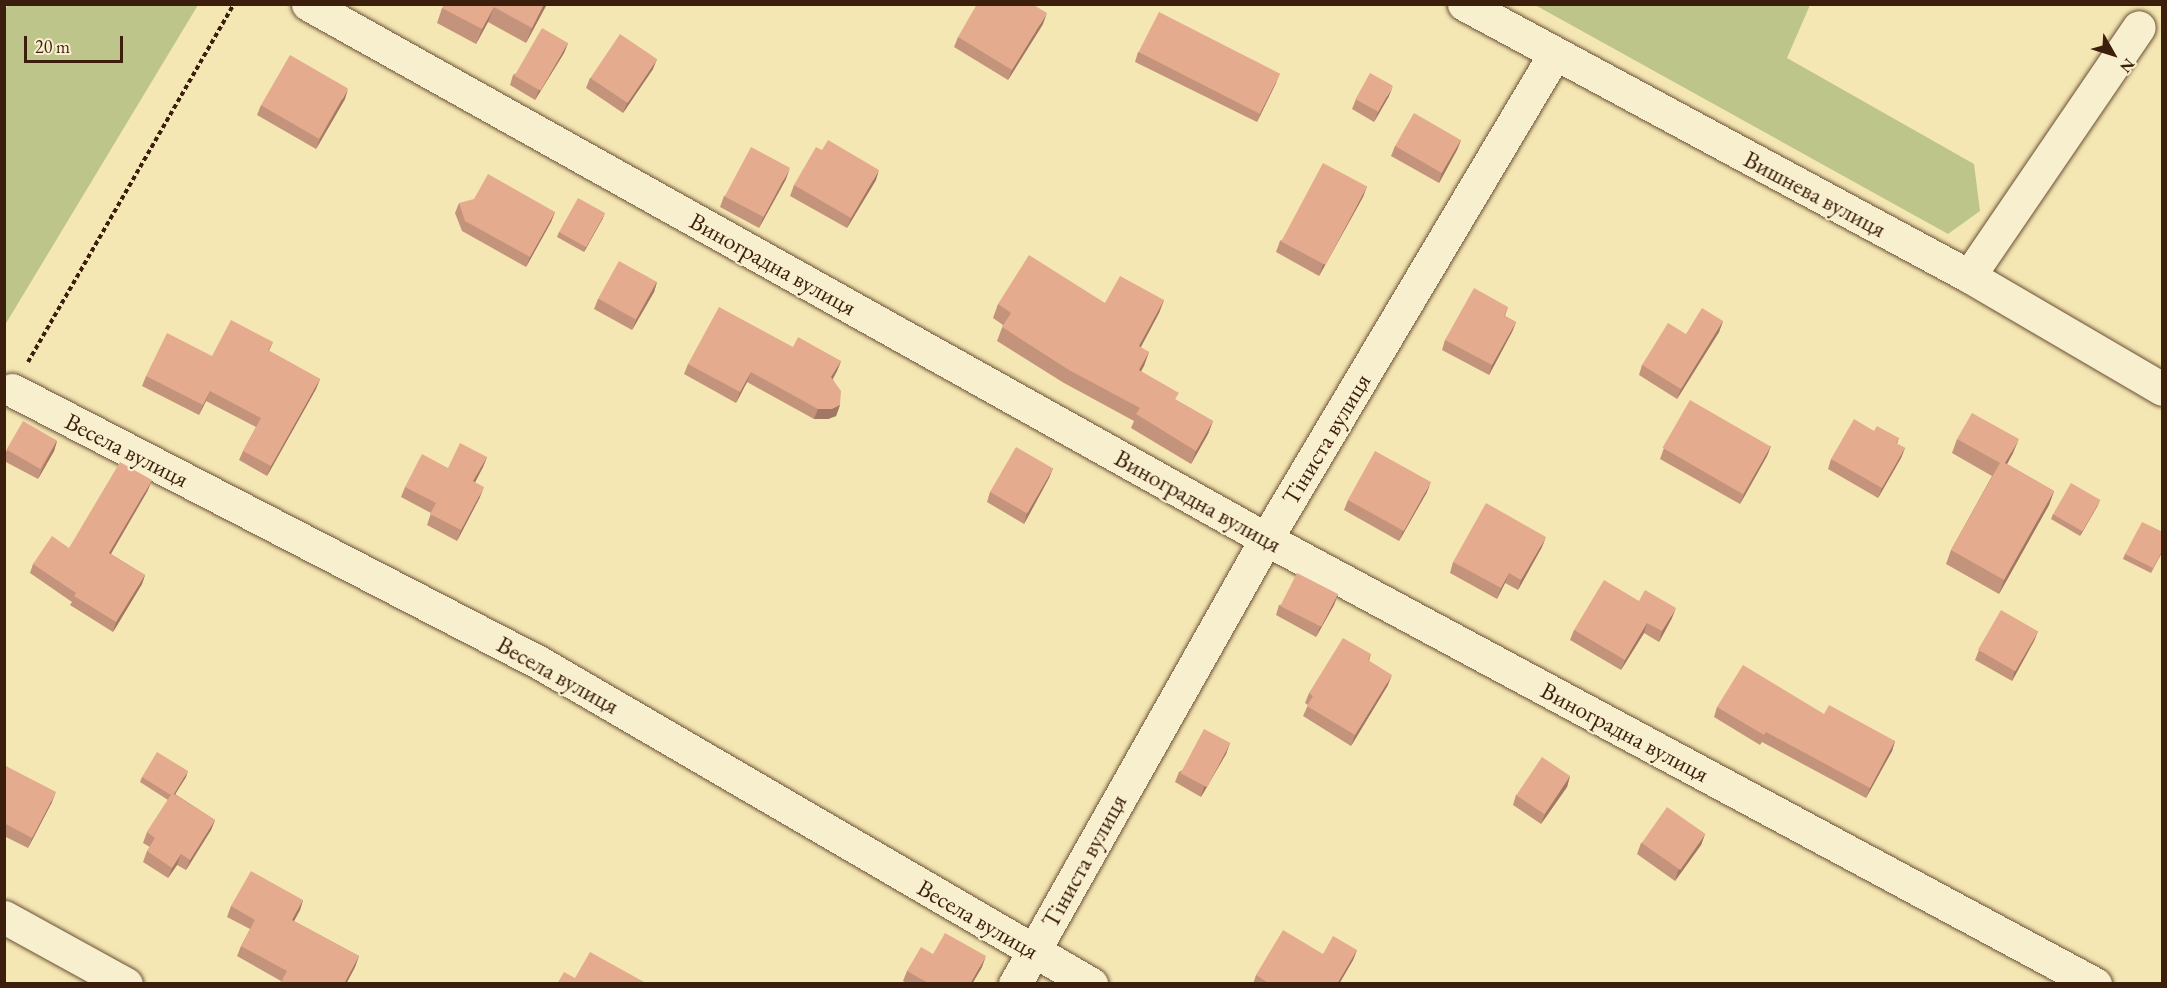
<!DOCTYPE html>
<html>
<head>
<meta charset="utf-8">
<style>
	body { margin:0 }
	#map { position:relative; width:2167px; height:988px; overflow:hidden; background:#f5e7b3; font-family:"EB Garamond",serif }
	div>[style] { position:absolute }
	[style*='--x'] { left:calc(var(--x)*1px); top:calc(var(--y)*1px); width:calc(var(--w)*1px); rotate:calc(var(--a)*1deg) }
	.green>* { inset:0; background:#bec58b }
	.path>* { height:4px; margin-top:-2px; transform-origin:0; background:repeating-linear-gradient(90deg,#3c1e0d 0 4.5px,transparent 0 7.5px) }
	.roads { filter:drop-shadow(0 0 2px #6a5036) drop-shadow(0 0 2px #6a5036) }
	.minor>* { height:33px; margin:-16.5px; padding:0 16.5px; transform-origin:16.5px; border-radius:16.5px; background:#f8efce }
	.wall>* { inset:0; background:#c4937b }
	.shaded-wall>* { inset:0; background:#a07864 }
	.building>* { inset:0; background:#e4ab8f; transform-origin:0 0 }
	span { translate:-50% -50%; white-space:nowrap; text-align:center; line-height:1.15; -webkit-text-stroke:4.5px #f8efce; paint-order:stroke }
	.street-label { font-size:24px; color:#3c1e0d }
	.frame { position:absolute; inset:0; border:6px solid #3c1e0d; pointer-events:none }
	.north { position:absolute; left:2083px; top:24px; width:60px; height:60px; -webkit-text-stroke:4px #f8efce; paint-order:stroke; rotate:129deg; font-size:16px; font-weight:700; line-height:24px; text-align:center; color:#3c1e0d }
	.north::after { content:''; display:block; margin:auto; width:21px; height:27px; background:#3c1e0d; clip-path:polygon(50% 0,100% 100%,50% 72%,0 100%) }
	.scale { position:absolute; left:24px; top:36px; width:99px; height:27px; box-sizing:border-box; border:3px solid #3c1e0d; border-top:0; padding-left:8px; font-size:18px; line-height:21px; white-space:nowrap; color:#3c1e0d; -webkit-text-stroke:4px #f8efce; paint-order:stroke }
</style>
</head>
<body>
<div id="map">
	<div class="green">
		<div style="clip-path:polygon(8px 5px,198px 5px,5px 325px,4px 11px)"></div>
		<div style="clip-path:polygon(1535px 5px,1810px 5px,1787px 58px,1974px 164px,1980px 211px,1948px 234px)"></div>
	</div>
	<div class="path">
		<div style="--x:28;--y:362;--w:413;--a:-60.1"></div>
	</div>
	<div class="roads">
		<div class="minor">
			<div style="--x:308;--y:4;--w:1097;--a:29.18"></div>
			<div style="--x:1266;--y:539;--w:941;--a:28.23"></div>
			<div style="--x:1464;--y:4;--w:574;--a:28.31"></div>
			<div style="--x:1969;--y:276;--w:224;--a:30.3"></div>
			<div style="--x:1969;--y:276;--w:301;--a:-55.7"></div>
			<div style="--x:12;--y:390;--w:594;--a:27.34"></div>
			<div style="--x:540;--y:663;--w:638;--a:30.22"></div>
			<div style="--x:4;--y:917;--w:139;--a:28.8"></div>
			<div style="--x:1015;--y:984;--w:511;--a:-60.58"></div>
			<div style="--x:1266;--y:539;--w:563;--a:-59.25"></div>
		</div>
	</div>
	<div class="wall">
		<div style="clip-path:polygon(547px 4px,526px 43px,488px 22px,476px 44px,437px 23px,442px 8px)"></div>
		<div style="clip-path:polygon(1043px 24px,1008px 80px,954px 47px,958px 37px)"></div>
		<div style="clip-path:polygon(568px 43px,564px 53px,535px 100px,510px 85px,513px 75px)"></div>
		<div style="clip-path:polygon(1138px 52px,1276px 83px,1257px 122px,1135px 62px)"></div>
		<div style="clip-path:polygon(653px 69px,623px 113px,586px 88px,590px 78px)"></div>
		<div style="clip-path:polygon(1389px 96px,1374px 122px,1352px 109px,1356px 99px)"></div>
		<div style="clip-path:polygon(345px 99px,316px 149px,257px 115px,261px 105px)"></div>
		<div style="clip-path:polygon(1461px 140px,1457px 150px,1439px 183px,1391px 156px,1395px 146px)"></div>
		<div style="clip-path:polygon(786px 179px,759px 228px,720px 207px,724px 196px)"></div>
		<div style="clip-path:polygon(876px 180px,847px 228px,790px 196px,794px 185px)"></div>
		<div style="clip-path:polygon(1367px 186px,1363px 197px,1319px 276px,1276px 252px,1280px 241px)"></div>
		<div style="clip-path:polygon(459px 203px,555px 212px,551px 222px,526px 267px,462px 231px,455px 213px)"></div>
		<div style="clip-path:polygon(603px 218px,584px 252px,557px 237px,559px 232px)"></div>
		<div style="clip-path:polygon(657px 282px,654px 292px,632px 330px,594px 309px,598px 299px)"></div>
		<div style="clip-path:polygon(1164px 300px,1159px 313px,1140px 348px,1149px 352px,1141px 371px,1176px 400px,1213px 421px,1208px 434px,1191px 464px,1131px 428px,1134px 421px,1064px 383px,997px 341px,1003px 325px,993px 318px,998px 304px,1105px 303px)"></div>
		<div style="clip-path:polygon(1508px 307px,1505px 316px,1516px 322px,1512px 332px,1489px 375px,1442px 350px,1445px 340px)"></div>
		<div style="clip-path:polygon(1723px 321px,1719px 332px,1677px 399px,1639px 375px,1642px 365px,1686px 334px)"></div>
		<div style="clip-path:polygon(273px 342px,269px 351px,320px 379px,316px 389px,267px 476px,239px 460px,243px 451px,256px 427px,206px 401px,199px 415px,142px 386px,146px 376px,212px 356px)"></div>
		<div style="clip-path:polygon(793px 347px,841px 361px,837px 371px,833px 379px,840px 405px,836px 416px,828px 419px,814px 419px,747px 382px,736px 403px,684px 374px,688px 364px)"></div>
		<div style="clip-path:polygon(1874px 431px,1899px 438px,1897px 444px,1905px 448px,1901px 458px,1878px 498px,1828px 469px,1831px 459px)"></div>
		<div style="clip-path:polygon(1957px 439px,2013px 453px,2007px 464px,2054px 491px,2049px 505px,1999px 594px,1946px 564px,1951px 550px,1992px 476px,1952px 453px)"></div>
		<div style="clip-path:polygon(57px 441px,54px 451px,38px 479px,4px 461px,4px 455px,7px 450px)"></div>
		<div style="clip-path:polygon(1771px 446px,1767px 456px,1740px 504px,1660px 459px,1664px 448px)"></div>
		<div style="clip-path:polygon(487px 457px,483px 467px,475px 482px,480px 497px,457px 541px,427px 525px,431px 513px,401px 497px,405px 487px,448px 468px)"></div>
		<div style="clip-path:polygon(1053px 468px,1049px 478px,1024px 524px,987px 502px,990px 492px)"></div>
		<div style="clip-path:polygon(148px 490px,111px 554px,145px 575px,142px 584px,113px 632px,70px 605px,72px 602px,30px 573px,33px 564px,69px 548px)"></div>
		<div style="clip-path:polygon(1427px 492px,1399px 541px,1344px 510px,1348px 500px)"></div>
		<div style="clip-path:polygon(2098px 505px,2080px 536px,2051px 519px,2053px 514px)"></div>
		<div style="clip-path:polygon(2163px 532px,2163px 551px,2151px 573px,2123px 559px,2125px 554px)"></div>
		<div style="clip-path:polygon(1542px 547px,1518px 590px,1505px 583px,1497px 599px,1450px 573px,1453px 562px)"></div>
		<div style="clip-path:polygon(1338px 594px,1334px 605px,1316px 637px,1276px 615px,1279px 605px)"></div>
		<div style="clip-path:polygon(1639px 601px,1672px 618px,1659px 642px,1644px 633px,1621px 670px,1570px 640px,1574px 630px)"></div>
		<div style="clip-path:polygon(2038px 631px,2034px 641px,2012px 681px,1975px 660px,1979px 650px)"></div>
		<div style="clip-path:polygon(1371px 654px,1369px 661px,1388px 685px,1351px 746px,1303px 716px,1308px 705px,1305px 703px,1309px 693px)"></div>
		<div style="clip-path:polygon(1717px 707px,1824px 714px,1895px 741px,1892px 751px,1866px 798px,1762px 742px,1760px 745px,1714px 717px)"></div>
		<div style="clip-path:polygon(1230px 743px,1226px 754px,1201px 797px,1175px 782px,1179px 772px)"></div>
		<div style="clip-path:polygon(4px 765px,52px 802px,28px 848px,4px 836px)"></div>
		<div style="clip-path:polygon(1570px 776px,1567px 787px,1541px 824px,1513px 805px,1516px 795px)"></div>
		<div style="clip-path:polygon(142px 777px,186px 777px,175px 794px,215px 820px,211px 830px,186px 870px,177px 865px,168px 878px,143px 862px,147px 851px,150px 847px,143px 843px,147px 832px,168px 800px,140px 782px)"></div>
		<div style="clip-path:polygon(1705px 834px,1701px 845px,1675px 881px,1637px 854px,1641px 843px)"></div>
		<div style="clip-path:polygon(303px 900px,300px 910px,294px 921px,359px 956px,355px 967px,346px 984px,280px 984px,281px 981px,237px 956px,241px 946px,250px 929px,227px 917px,231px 906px)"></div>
		<div style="clip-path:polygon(1357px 950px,1353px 960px,1339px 984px,1253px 984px,1256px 975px,1323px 954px)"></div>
		<div style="clip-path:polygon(933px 954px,982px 967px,972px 984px,908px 984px,903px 981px,907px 971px)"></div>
	</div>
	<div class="shaded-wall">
		<div style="clip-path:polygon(544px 4px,547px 4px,526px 43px,532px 28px)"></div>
		<div style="clip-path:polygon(494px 7px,488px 22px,476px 44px,482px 29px)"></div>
		<div style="clip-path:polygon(1047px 13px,1043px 24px,1008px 80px,1012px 70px)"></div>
		<div style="clip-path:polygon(568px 43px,564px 53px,535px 100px,539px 90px)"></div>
		<div style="clip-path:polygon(657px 59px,653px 69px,623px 113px,627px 103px)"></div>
		<div style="clip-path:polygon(1280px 73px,1276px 83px,1257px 122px,1261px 112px)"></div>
		<div style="clip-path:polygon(1393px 86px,1389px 96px,1374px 122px,1378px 112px)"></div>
		<div style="clip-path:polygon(348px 89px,345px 99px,316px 149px,320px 139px)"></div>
		<div style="clip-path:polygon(1461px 140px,1457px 150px,1439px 183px,1442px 172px)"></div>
		<div style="clip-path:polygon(790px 168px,786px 179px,759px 228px,763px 218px)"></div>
		<div style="clip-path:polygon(879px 170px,876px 180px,847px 228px,851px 218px)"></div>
		<div style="clip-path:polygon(1367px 186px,1363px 197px,1319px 276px,1323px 265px)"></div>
		<div style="clip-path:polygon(555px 212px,551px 222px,526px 267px,530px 257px)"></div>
		<div style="clip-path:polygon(605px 213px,603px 218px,584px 252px,586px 246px)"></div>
		<div style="clip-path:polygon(657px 282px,654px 292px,632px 330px,636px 320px)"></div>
		<div style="clip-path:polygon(1164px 300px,1159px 313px,1134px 360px,1139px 346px)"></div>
		<div style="clip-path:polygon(1723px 321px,1719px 332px,1677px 399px,1681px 389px)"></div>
		<div style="clip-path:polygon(1516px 322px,1512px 332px,1489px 375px,1492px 365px)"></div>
		<div style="clip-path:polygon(1149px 352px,1144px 366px,1134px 384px,1139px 370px)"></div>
		<div style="clip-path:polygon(841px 361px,837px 371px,828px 387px,831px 377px)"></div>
		<div style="clip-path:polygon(751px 372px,747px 382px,736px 403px,740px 392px)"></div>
		<div style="clip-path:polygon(320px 379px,316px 389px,267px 476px,271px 466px)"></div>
		<div style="clip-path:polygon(210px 391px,206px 401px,199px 415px,203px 405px)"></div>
		<div style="clip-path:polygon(840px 405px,836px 416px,828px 419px,814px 419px,818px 409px)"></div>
		<div style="clip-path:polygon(1213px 421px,1208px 434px,1191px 464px,1196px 451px)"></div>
		<div style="clip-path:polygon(2019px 439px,2013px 453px,2000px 477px,2005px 463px)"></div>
		<div style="clip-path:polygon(57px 441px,54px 451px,38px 479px,42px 469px)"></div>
		<div style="clip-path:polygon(1771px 446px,1767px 456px,1740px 504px,1744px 494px)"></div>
		<div style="clip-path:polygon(1905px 448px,1901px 458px,1878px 498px,1882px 488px)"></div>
		<div style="clip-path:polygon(487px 457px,483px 467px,470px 492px,473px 481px)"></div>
		<div style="clip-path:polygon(1053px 468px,1049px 478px,1024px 524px,1027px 513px)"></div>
		<div style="clip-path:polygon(152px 480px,148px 490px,106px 562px,109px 553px)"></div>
		<div style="clip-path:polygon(1431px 482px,1427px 492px,1399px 541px,1403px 531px)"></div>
		<div style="clip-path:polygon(484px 487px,480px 497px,457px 541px,461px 530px)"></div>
		<div style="clip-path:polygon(2054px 491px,2049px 505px,1999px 594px,2004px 580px)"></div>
		<div style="clip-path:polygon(2100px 500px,2098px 505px,2080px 536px,2082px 531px)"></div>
		<div style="clip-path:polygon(1546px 537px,1542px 547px,1518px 590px,1521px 580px)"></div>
		<div style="clip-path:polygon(1509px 573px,1505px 583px,1497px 599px,1501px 588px)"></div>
		<div style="clip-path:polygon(145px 575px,142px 584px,113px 632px,116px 622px)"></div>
		<div style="clip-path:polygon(1338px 594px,1334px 605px,1316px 637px,1320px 627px)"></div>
		<div style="clip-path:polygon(1676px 608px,1672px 618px,1659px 642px,1662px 631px)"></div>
		<div style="clip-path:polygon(1647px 623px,1644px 633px,1621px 670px,1625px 660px)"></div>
		<div style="clip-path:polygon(2038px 631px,2034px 641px,2012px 681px,2015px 670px)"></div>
		<div style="clip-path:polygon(1392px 675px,1388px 685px,1351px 746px,1355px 735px)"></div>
		<div style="clip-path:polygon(1895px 741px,1892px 751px,1866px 798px,1870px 788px)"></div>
		<div style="clip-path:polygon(1230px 743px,1226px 754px,1201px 797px,1204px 787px)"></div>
		<div style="clip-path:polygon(188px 771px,186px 777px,171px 801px,172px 796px)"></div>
		<div style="clip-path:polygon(1570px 776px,1567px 787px,1541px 824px,1545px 814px)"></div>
		<div style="clip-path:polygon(56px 792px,52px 802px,28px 848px,32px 838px)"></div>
		<div style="clip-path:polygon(215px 820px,211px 830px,186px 870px,190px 860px)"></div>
		<div style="clip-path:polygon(1705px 834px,1701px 845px,1675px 881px,1678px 871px)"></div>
		<div style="clip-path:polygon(181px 854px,177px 865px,168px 878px,172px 868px)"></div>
		<div style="clip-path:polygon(303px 900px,300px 910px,289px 930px,292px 920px)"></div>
		<div style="clip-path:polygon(1357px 950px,1353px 960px,1339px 984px,1337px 984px)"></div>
		<div style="clip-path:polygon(359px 956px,355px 967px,346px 984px,344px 984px)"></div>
		<div style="clip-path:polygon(986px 956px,982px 967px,972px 984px,970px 984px)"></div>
	</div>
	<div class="building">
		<div style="clip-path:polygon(444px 4px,544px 4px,532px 28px,494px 7px,482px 29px,442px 8px)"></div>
		<div style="clip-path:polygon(977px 4px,1032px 4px,1047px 13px,1012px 70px,958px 37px)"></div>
		<div style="left:1159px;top:12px;width:136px;height:45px;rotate:27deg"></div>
		<div style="left:542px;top:28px;width:30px;height:55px;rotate:30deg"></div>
		<div style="left:620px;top:34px;width:45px;height:53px;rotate:34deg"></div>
		<div style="left:290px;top:55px;width:67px;height:58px;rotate:30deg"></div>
		<div style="left:1370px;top:73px;width:26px;height:30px;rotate:29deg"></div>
		<div style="left:1414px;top:113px;width:54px;height:38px;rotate:30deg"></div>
		<div style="clip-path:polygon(828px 140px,879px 170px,851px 218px,794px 185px,816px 147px,822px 150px)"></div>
		<div style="left:751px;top:147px;width:44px;height:56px;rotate:28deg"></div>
		<div style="left:1323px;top:163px;width:50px;height:89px;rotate:28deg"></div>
		<div style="clip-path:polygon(488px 174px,555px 212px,530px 257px,465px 221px,459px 203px,474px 199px)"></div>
		<div style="left:578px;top:198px;width:31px;height:39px;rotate:29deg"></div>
		<div style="clip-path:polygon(1029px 255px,1105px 303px,1120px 276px,1164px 300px,1139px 346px,1149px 352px,1139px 370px,1179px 393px,1175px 399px,1213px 421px,1196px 451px,1136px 414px,1140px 408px,1069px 370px,1002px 327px,1011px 313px,998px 304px)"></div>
		<div style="left:619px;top:261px;width:43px;height:43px;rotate:29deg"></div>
		<div style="clip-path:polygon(1474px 288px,1508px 307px,1504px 316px,1516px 322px,1492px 365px,1445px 340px)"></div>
		<div style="clip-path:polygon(719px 307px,793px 347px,798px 337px,841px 361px,831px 377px,841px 391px,840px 405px,832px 409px,818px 409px,751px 372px,740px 392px,688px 364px)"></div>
		<div style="clip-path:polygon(1702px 308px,1723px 321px,1681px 389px,1642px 365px,1668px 323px,1686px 334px)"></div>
		<div style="clip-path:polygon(231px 320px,273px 342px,268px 350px,320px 379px,271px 466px,243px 451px,261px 418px,210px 391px,203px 405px,146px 376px,167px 333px,212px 356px)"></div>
		<div style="left:1690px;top:400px;width:93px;height:55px;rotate:30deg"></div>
		<div style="clip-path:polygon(1972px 413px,2019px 439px,2005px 463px,2054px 491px,2004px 580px,1951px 550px,2000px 463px,1957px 439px)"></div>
		<div style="clip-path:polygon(1854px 419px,1874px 431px,1877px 426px,1899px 438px,1896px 443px,1905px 448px,1882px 488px,1831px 459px)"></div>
		<div style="left:23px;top:421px;width:39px;height:33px;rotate:30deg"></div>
		<div style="clip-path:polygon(460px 443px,487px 457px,473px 481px,484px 487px,461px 530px,430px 514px,436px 503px,405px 487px,422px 454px,448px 468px)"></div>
		<div style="left:1016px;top:447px;width:43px;height:52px;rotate:30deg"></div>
		<div style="left:1375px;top:451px;width:64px;height:56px;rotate:29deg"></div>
		<div style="clip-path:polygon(120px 462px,152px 480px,109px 553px,145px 575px,116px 622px,74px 596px,76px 593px,33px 564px,52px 536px,69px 548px)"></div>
		<div style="left:2071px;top:483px;width:34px;height:36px;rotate:30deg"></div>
		<div style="clip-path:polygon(1486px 503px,1546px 537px,1521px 580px,1509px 573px,1501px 588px,1453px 562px)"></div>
		<div style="clip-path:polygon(2142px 522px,2163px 532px,2163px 549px,2153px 568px,2125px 554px)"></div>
		<div style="left:1297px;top:573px;width:46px;height:37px;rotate:27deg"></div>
		<div style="clip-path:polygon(1604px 580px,1639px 601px,1645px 590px,1676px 608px,1662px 631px,1647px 623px,1625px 660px,1574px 630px)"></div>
		<div style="left:2001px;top:610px;width:43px;height:46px;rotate:30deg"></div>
		<div style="clip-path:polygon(1343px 638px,1371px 654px,1368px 660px,1392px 675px,1355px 735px,1307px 706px,1313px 696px,1309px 693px)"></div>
		<div style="clip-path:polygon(1743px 665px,1824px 714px,1829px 705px,1895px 741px,1870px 788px,1766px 732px,1764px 735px,1717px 707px)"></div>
		<div style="left:1204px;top:729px;width:30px;height:50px;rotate:28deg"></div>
		<div style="clip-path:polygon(157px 752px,188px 771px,174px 794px,172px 793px,171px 795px,142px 777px)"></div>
		<div style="left:1542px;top:757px;width:34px;height:46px;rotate:34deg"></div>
		<div style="clip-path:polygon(4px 765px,56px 792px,32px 838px,4px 823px)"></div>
		<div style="clip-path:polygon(172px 793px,215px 820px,190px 860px,181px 854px,172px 868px,147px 851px,155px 838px,147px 832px)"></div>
		<div style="left:1667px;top:807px;width:47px;height:44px;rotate:35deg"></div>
		<div style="clip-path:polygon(251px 871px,303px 900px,292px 920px,359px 956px,344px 984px,280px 984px,287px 971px,241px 946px,255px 920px,231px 906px)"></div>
		<div style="clip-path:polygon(1283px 930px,1323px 954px,1333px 936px,1357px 950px,1337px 984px,1270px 984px,1256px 975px)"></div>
		<div style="clip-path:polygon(945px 933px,986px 956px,970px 984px,930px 984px,907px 971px,921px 947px,933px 954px)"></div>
		<div style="clip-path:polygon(590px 952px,644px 982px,643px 984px,557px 984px,564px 972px,575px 978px)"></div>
	</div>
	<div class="street-label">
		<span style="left:1815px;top:194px;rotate:28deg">Вишнева вулиця</span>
		<span style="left:773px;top:264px;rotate:29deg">Виноградна вулиця</span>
		<span style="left:1326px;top:439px;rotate:-59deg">Тіниста вулиця</span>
		<span style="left:127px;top:450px;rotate:27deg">Весела вулиця</span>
		<span style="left:1198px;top:501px;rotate:29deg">Виноградна вулиця</span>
		<span style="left:558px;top:675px;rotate:29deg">Весела вулиця</span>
		<span style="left:1625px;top:732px;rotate:28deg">Виноградна вулиця</span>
		<span style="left:1084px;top:861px;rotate:-61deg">Тіниста вулиця</span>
		<span style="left:978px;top:919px;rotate:30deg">Весела вулиця</span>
	</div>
	<div class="frame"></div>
	<div class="north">N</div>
	<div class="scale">20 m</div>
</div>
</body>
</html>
